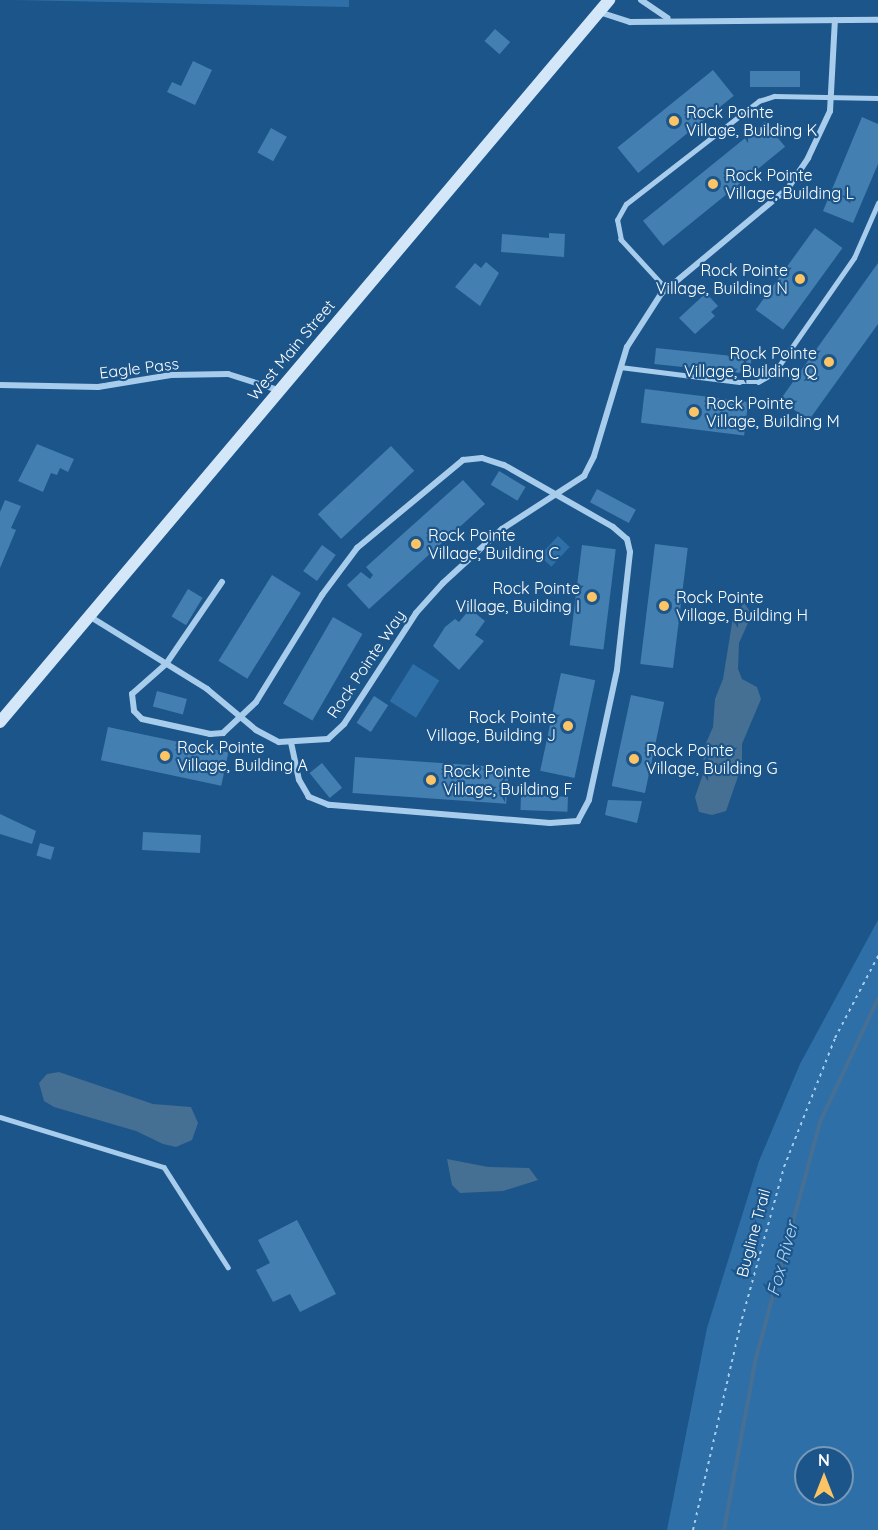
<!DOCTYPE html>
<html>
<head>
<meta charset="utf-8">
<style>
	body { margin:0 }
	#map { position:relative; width:878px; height:1530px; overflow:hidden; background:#1c5589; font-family:Quicksand,sans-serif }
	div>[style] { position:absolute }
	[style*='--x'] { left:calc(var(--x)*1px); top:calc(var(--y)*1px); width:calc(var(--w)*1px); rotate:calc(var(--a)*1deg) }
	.green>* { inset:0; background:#2f6fa7; transform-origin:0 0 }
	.water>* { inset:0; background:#466f94 }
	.stream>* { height:4px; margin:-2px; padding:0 2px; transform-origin:2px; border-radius:2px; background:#466f94 }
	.building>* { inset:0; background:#447fb2; transform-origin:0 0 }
	.path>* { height:2px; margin-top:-1px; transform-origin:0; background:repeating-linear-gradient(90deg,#a7ccec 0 3px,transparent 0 7.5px) }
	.lane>* { height:4.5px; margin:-2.25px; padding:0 2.25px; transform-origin:2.25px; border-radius:2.25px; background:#a7ccec }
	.street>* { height:6px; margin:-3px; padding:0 3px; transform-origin:3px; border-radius:3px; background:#a7ccec }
	.secondary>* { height:12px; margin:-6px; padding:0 6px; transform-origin:6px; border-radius:6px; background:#d3e7f9 }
	.dots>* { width:16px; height:16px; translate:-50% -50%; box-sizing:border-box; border:3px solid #1c5589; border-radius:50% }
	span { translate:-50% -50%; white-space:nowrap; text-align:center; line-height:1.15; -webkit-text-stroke:4.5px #1c5589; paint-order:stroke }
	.poi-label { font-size:16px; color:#fff }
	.left { translate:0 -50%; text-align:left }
	.right { translate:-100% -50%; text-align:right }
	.street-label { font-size:16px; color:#fff }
	.water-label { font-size:18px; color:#b2d6f3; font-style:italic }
	.north { position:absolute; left:794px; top:1446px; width:60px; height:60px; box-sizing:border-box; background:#1c5589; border:2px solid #7799b8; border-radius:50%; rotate:0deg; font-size:16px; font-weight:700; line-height:24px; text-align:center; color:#fff }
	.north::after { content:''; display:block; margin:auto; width:21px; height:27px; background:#fcc464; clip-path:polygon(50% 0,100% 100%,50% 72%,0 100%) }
</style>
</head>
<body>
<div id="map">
	<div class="green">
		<div style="clip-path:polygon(14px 0,349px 0,349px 7px)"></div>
		<div style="left:558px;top:536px;width:16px;height:27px;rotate:43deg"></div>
		<div style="left:413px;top:664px;width:31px;height:44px;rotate:32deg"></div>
		<div style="clip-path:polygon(evenodd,878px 920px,878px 1530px,667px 1530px,707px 1328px,759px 1161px,800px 1064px,878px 920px,806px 1458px,842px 1458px,842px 1494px,806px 1494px,806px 1458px)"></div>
	</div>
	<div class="water">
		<div style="clip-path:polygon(744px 603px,752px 614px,739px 643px,738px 669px,742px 679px,757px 687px,761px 699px,742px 744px,742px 765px,726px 811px,712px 815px,699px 812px,695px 797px,704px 771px,703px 750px,713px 727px,715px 699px,723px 679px,733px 617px)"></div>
		<div style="clip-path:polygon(59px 1072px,153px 1104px,191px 1107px,198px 1123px,192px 1140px,176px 1147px,163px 1144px,136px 1131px,54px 1107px,44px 1101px,39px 1083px,47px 1074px)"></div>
		<div style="clip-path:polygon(447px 1159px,488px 1167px,529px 1168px,538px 1180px,503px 1191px,460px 1193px,452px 1185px)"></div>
	</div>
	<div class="stream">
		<div style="--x:724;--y:1530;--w:175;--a:-79.5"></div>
		<div style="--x:756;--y:1358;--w:245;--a:-74.8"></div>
		<div style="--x:820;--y:1122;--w:136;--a:-64.8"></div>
	</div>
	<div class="building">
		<div style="left:495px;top:29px;width:20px;height:16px;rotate:41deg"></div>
		<div style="clip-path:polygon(193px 61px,212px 70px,195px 105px,167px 92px,172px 82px,181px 86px)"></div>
		<div style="left:713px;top:70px;width:33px;height:123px;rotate:51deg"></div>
		<div style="left:750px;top:71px;width:50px;height:16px"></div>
		<div style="clip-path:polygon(862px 117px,878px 124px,878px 164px,853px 223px,823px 211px)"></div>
		<div style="left:765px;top:122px;width:32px;height:157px;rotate:51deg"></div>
		<div style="left:271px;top:128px;width:18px;height:28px;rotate:29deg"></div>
		<div style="left:815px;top:228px;width:34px;height:101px;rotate:36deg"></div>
		<div style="clip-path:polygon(549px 233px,565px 234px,564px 257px,501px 252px,502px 234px,549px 238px)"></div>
		<div style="clip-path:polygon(486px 262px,499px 273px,480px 306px,455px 287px,475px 263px,481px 268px)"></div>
		<div style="clip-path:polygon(878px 263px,878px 324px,809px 420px,780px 400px)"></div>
		<div style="clip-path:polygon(706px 293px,718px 306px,711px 312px,715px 316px,695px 334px,679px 318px)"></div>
		<div style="left:656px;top:348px;width:96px;height:16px;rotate:6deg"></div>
		<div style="left:645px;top:389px;width:104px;height:34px;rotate:7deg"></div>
		<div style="clip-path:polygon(37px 444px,74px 459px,68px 472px,60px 468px,57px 475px,51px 473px,43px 492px,18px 481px)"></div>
		<div style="left:391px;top:446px;width:34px;height:100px;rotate:47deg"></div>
		<div style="left:499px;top:471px;width:31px;height:16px;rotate:31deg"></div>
		<div style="clip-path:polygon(463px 480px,485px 504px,369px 609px,347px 585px,361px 572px,370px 579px,373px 575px,366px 567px)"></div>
		<div style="left:597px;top:489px;width:44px;height:15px;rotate:28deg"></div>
		<div style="clip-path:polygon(5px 500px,21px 506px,11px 528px,16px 530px,0 568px,0 512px)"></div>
		<div style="left:655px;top:544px;width:33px;height:121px;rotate:7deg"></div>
		<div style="left:322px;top:545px;width:17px;height:32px;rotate:36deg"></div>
		<div style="left:582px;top:545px;width:34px;height:101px;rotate:7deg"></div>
		<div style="left:272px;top:575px;width:34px;height:101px;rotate:32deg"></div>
		<div style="left:188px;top:589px;width:17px;height:32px;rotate:31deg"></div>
		<div style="clip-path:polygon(470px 609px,485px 621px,475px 635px,484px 641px,459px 670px,433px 646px,445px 627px,455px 619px,459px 622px)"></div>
		<div style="left:333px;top:617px;width:34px;height:100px;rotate:30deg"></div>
		<div style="left:561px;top:673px;width:35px;height:100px;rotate:12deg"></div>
		<div style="left:157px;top:691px;width:31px;height:16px;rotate:15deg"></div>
		<div style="left:631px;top:695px;width:34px;height:93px;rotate:12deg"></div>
		<div style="left:374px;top:696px;width:17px;height:32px;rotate:33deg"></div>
		<div style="left:108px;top:727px;width:123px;height:34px;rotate:12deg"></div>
		<div style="left:355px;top:757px;width:154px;height:36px;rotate:4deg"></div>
		<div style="left:322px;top:763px;width:32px;height:16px;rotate:51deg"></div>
		<div style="left:521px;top:795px;width:47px;height:15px;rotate:2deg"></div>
		<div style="clip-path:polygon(608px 800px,642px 801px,637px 823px,605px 815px)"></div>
		<div style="clip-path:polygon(0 814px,36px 831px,32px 844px,0 834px)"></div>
		<div style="left:143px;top:832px;width:58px;height:18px;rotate:3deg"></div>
		<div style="left:40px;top:843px;width:15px;height:13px;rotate:16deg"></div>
		<div style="clip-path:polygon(297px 1220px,336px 1294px,300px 1312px,290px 1294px,273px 1302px,256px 1270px,270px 1263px,258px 1240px)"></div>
	</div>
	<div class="path">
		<div style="--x:693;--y:1530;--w:209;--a:-77"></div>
		<div style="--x:740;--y:1326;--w:165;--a:-74.5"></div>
		<div style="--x:784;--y:1167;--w:139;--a:-68.4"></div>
		<div style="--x:835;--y:1038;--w:93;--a:-62.3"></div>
	</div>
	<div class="lane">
		<div style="--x:666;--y:289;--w:67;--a:-132.6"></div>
		<div style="--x:621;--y:240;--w:20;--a:-101"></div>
		<div style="--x:617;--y:220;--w:18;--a:-61"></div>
		<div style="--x:626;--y:204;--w:168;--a:-37.8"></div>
		<div style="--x:759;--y:101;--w:16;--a:-18"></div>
		<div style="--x:774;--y:96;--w:104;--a:1.1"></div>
		<div style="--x:620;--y:367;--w:120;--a:7.2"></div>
		<div style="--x:739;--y:382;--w:19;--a:0"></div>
		<div style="--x:758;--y:382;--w:18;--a:-29"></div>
		<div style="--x:774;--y:373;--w:140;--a:-55.2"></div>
		<div style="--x:854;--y:258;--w:60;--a:-66.4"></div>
		<div style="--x:0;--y:1117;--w:171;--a:17"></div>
		<div style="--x:164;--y:1167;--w:119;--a:57.4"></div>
	</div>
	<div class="street">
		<div style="--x:641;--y:0;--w:32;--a:34"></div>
		<div style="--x:599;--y:12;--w:33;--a:18"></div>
		<div style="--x:630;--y:22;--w:248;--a:-0.5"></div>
		<div style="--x:0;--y:385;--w:98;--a:1.2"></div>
		<div style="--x:98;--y:387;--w:74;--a:-9.3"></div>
		<div style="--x:171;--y:375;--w:57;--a:-1"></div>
		<div style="--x:228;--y:374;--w:52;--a:17.7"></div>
		<div style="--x:222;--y:582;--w:99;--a:124.3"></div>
		<div style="--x:166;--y:664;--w:45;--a:138.6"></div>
		<div style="--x:132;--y:694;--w:17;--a:83"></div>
		<div style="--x:134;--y:711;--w:11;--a:45"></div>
		<div style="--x:142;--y:719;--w:70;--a:12.4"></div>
		<div style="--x:210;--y:734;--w:13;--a:-4"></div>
		<div style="--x:223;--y:733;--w:45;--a:-43.2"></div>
		<div style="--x:256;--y:702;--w:126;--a:-58.3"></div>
		<div style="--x:322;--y:595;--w:59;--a:-53.3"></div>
		<div style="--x:357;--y:548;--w:138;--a:-39.7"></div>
		<div style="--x:463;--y:460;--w:19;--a:-6"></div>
		<div style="--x:482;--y:458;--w:23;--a:18"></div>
		<div style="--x:504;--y:465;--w:125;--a:29.6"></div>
		<div style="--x:613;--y:527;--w:18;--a:41"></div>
		<div style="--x:627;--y:539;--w:13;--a:77"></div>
		<div style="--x:630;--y:552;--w:119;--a:96.3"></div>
		<div style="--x:617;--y:670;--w:133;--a:102.2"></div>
		<div style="--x:589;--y:800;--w:24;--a:118"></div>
		<div style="--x:578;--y:821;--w:28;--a:176"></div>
		<div style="--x:550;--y:823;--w:222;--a:-175.3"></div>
		<div style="--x:329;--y:805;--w:22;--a:-158"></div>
		<div style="--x:309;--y:797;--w:20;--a:-120"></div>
		<div style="--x:299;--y:780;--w:39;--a:-102"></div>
		<div style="--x:89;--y:616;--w:139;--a:31.7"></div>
		<div style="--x:207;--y:689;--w:64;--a:39.9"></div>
		<div style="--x:256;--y:730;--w:26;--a:28"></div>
		<div style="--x:279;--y:742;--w:49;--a:-3.5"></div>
		<div style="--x:328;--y:739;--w:22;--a:-43"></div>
		<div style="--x:344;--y:724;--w:132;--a:-57"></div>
		<div style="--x:416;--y:613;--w:40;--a:-48"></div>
		<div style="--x:443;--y:583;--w:80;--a:-42.5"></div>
		<div style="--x:502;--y:529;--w:98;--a:-32.9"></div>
		<div style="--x:584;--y:476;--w:22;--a:-63"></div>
		<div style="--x:594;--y:456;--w:114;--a:-73.2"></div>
		<div style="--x:627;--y:347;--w:63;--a:-57.3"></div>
		<div style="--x:661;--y:294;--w:165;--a:-39.8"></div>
		<div style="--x:788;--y:188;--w:36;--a:-56"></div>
		<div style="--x:808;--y:158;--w:52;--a:-64.9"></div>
		<div style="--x:830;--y:111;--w:91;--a:-86.9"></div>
	</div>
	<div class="secondary">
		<div style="--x:0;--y:722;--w:945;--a:-49.85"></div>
	</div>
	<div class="dots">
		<div style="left:674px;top:121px;background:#fcc464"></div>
		<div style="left:713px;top:184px;background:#fcc464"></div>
		<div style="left:800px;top:279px;background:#fcc464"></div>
		<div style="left:829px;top:362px;background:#fcc464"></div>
		<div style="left:694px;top:412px;background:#fcc464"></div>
		<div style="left:416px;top:544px;background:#fcc464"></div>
		<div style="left:592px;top:597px;background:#fcc464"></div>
		<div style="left:664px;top:606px;background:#fcc464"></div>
		<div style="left:568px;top:726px;background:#fcc464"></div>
		<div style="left:165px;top:756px;background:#fcc464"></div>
		<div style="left:634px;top:759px;background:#fcc464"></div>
		<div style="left:431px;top:780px;background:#fcc464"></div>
	</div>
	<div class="poi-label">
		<span class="left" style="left:686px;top:121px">Rock Pointe<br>Village, Building K</span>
		<span class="left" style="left:725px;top:184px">Rock Pointe<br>Village, Building L</span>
		<span class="right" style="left:788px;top:279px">Rock Pointe<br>Village, Building N</span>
		<span class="right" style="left:817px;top:362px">Rock Pointe<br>Village, Building Q</span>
		<span class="left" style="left:706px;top:412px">Rock Pointe<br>Village, Building M</span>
		<span class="left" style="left:428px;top:544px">Rock Pointe<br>Village, Building C</span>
		<span class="right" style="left:580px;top:597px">Rock Pointe<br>Village, Building I</span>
		<span class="left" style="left:676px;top:606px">Rock Pointe<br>Village, Building H</span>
		<span class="right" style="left:556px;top:726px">Rock Pointe<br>Village, Building J</span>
		<span class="left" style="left:177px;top:756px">Rock Pointe<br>Village, Building A</span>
		<span class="left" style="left:646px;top:759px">Rock Pointe<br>Village, Building G</span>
		<span class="left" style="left:443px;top:780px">Rock Pointe<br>Village, Building F</span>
	</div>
	<div class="street-label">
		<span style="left:291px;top:350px;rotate:-50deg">West Main Street</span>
		<span style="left:139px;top:368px;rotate:-7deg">Eagle Pass</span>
		<span style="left:366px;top:664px;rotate:-56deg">Rock Pointe Way</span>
		<span style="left:753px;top:1233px;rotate:-75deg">Bugline Trail</span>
	</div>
	<div class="water-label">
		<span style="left:783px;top:1259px;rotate:-75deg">Fox River</span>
	</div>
	<div class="north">N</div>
</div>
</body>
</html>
